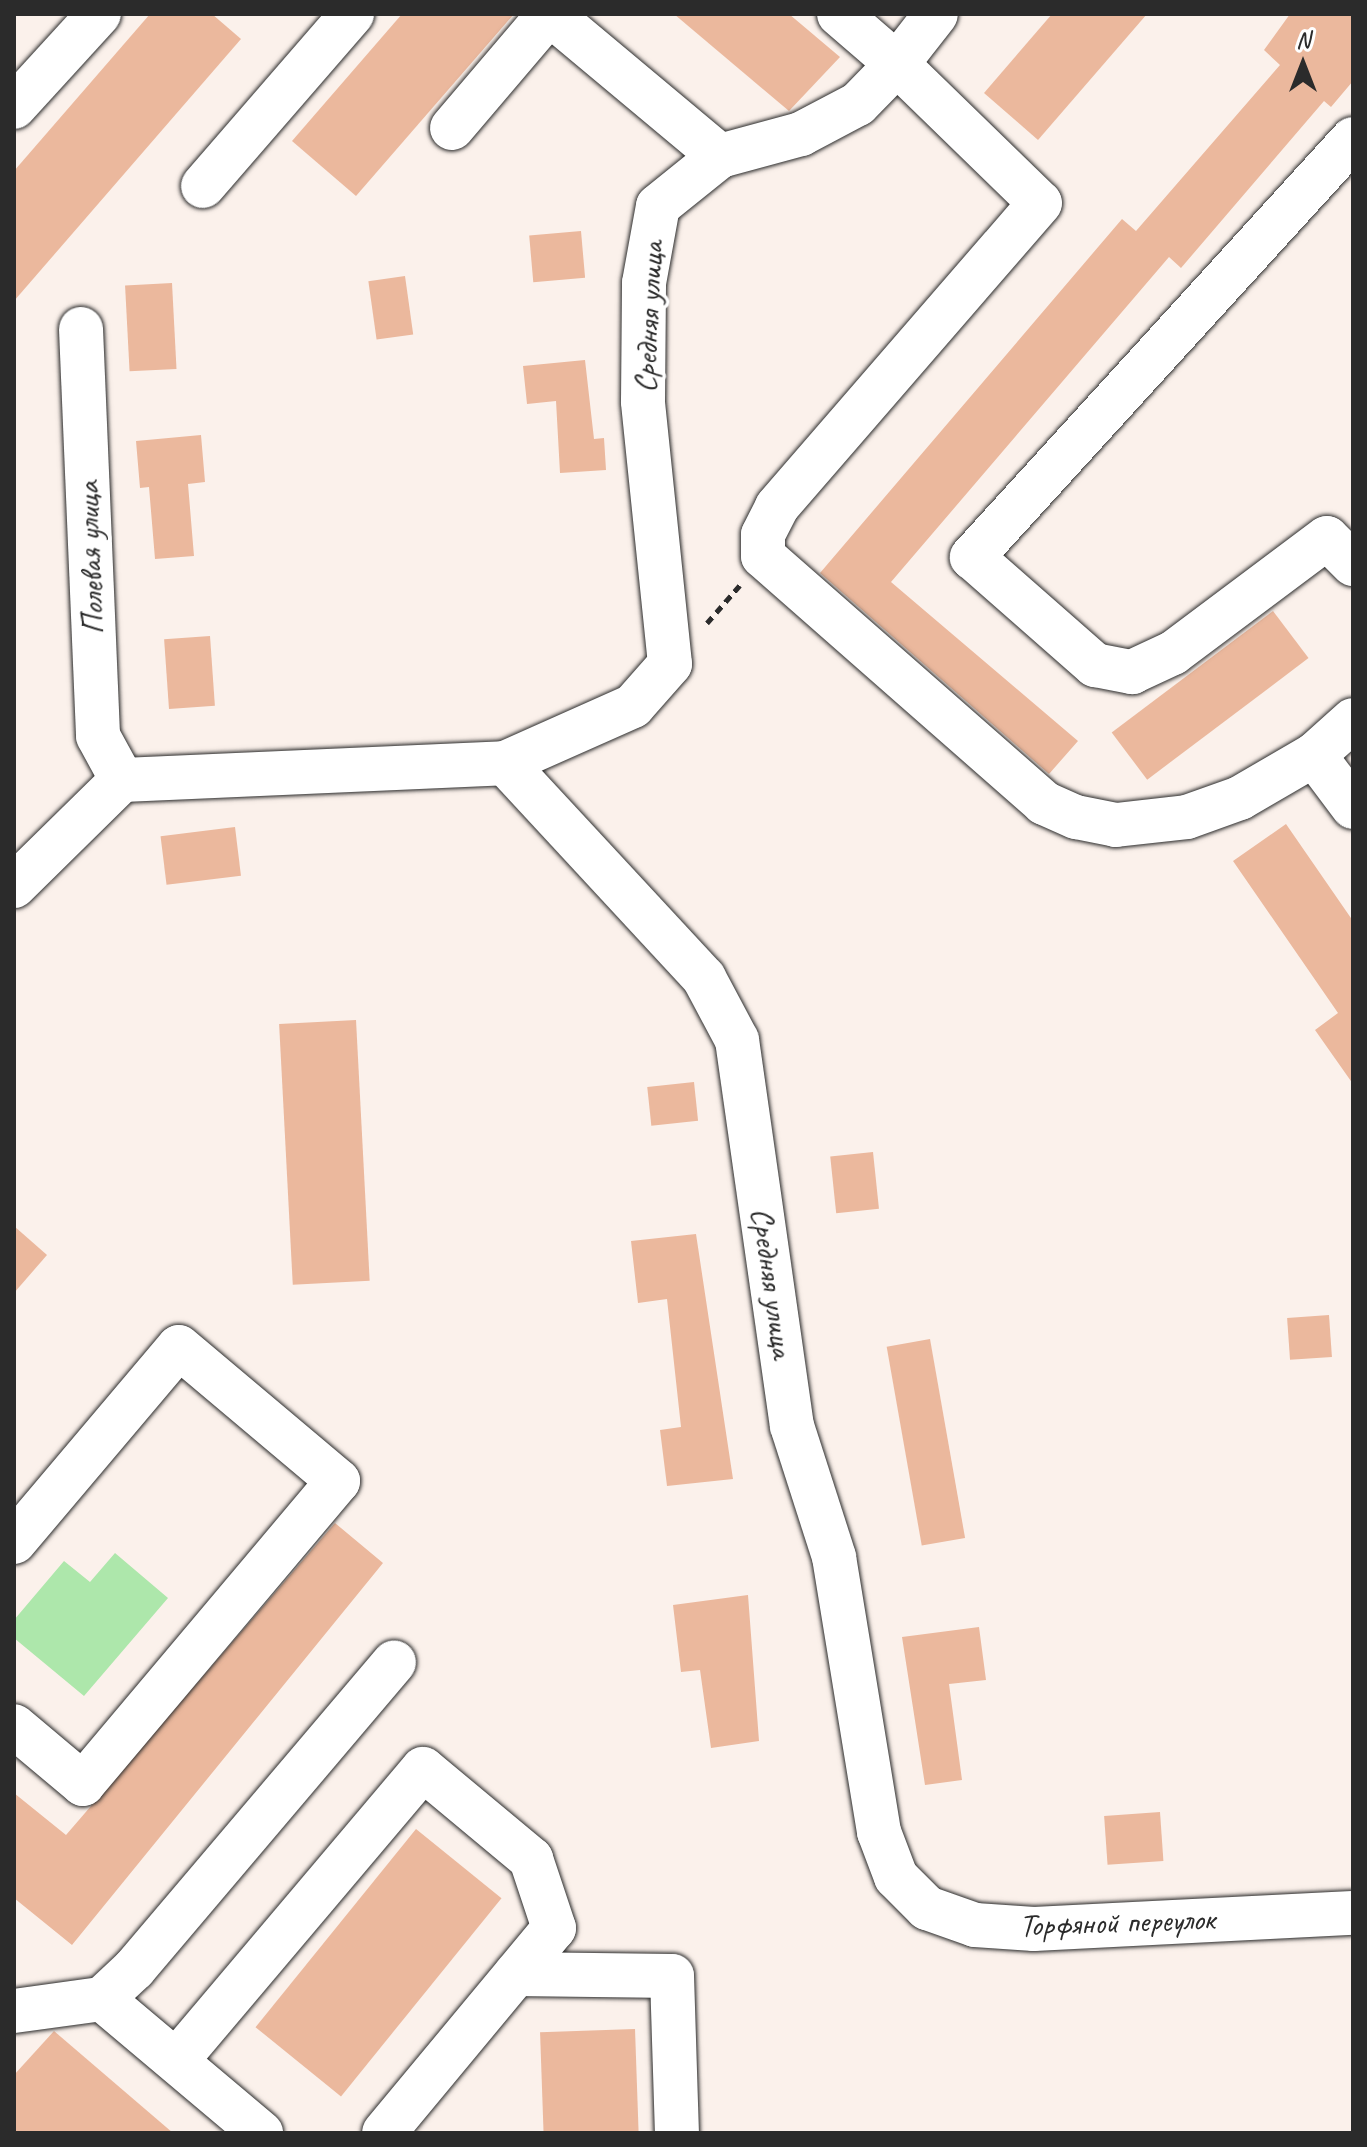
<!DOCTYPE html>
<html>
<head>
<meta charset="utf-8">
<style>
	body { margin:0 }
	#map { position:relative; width:1367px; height:2147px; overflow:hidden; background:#fbf1eb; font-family:Caveat,sans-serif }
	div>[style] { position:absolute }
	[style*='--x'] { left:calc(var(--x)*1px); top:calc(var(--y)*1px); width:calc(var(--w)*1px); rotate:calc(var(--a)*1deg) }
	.green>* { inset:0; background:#ade7ab }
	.building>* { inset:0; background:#ebb89d; transform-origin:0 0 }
	.path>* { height:5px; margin-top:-2.5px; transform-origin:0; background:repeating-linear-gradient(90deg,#2b2b2b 0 8px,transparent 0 14px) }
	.roads { filter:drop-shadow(0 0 2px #2b2b2b) drop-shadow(0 0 2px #2b2b2b) }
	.minor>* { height:44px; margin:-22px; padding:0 22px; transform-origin:22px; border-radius:22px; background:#fff }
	span { translate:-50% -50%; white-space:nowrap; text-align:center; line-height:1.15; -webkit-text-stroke:7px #fff; paint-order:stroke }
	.street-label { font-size:32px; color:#2b2b2b }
	.frame { position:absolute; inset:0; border:16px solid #2b2b2b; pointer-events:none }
	.north { position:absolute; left:1263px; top:24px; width:80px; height:80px; -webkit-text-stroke:6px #fff; paint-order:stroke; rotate:0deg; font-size:22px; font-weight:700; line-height:32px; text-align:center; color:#2b2b2b }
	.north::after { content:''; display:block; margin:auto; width:28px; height:36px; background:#2b2b2b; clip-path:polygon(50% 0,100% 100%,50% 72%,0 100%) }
</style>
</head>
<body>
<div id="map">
	<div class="green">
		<div style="clip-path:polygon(115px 1553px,168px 1598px,84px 1696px,14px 1638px,14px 1620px,64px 1561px,90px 1582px)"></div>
	</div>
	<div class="building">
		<div style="clip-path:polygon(150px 14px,212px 14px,241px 39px,14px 301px,14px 171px)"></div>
		<div style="clip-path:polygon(402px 14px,514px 14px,356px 196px,292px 141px)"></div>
		<div style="clip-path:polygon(674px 14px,789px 14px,840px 57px,789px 111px)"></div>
		<div style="clip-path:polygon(1052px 14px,1147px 14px,1038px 140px,984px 93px)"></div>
		<div style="clip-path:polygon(1290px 14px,1353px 14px,1353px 81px,1331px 107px,1324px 101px,1181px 268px,1169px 257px,891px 582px,1078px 741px,1049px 774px,820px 573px,1122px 219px,1136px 231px,1280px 65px,1264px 50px)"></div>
		<div style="left:581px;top:231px;width:47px;height:52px;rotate:85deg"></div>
		<div style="left:405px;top:276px;width:59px;height:37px;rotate:82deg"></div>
		<div style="left:172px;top:283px;width:86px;height:47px;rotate:87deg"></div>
		<div style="clip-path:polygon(585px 360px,594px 439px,604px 438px,606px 470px,560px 473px,556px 401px,527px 404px,523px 366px)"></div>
		<div style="clip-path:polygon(201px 435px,205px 482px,188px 484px,194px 556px,155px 559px,149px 487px,140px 488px,136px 441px)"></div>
		<div style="left:1273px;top:611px;width:59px;height:202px;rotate:53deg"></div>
		<div style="left:210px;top:636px;width:70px;height:46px;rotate:86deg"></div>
		<div style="clip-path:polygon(1286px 824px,1353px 921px,1353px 1084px,1315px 1030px,1338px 1013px,1233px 861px)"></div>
		<div style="left:235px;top:827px;width:49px;height:75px;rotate:83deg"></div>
		<div style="left:356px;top:1020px;width:261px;height:77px;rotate:87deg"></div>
		<div style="left:694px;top:1082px;width:39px;height:47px;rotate:84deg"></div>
		<div style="left:873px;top:1152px;width:57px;height:43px;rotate:84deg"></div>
		<div style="clip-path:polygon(14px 1226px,47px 1255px,14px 1293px)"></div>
		<div style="clip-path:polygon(696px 1234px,733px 1479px,667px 1486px,660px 1430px,681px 1427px,667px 1299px,638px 1303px,631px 1241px)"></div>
		<div style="left:1329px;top:1315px;width:42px;height:42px;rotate:86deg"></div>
		<div style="left:930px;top:1339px;width:202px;height:44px;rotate:80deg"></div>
		<div style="clip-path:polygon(335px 1523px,383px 1563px,72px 1945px,14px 1898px,14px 1793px,66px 1835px)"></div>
		<div style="clip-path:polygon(748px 1595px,759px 1741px,711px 1748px,700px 1670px,681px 1672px,673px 1605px)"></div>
		<div style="clip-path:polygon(979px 1627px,986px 1680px,949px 1684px,962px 1780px,925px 1785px,902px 1637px)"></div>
		<div style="left:1160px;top:1812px;width:49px;height:56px;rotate:86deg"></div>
		<div style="left:416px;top:1829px;width:110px;height:255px;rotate:39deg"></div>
		<div style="left:635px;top:2029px;width:104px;height:95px;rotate:88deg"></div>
		<div style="clip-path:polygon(54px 2031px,173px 2133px,14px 2133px,14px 2075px)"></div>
	</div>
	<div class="path">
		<div style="--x:707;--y:623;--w:50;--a:-49"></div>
	</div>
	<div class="roads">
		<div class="minor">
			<div style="--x:550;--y:14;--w:222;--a:39.9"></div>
			<div style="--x:839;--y:14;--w:77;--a:40.8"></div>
			<div style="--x:897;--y:64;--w:63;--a:-52"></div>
			<div style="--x:14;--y:107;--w:126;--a:-47.6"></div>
			<div style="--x:452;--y:128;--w:150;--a:-49.6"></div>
			<div style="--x:1353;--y:139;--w:566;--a:132.35"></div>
			<div style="--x:972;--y:557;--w:164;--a:41.3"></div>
			<div style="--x:1095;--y:665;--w:38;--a:11"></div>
			<div style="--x:1132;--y:672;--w:45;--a:-24.9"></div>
			<div style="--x:1173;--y:653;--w:192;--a:-36.8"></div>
			<div style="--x:1327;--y:538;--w:37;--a:45"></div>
			<div style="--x:203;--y:186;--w:228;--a:-49.1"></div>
			<div style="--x:81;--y:329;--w:407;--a:87.6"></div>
			<div style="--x:98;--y:736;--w:50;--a:61.4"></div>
			<div style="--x:1314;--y:755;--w:65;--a:53.1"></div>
			<div style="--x:505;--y:763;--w:293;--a:47.2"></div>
			<div style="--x:704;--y:978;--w:70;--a:62"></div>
			<div style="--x:737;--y:1040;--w:390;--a:81.9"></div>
			<div style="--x:792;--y:1426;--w:138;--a:72.2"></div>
			<div style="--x:834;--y:1557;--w:279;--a:80.7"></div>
			<div style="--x:879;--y:1832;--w:48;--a:69.3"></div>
			<div style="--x:896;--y:1877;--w:44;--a:45"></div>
			<div style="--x:927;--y:1908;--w:51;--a:19.5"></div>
			<div style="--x:975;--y:1925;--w:59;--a:3.9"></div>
			<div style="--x:1034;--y:1929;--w:319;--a:-2.9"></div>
			<div style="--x:14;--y:886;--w:151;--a:-44.5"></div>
			<div style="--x:122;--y:780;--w:383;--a:-2.5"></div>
			<div style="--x:505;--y:763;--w:140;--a:-24"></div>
			<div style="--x:633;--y:706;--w:56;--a:-48.6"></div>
			<div style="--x:670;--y:664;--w:264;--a:-95.9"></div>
			<div style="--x:643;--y:401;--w:118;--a:-89.5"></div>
			<div style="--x:644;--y:283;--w:78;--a:-79.7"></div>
			<div style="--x:658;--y:206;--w:80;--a:-38.9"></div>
			<div style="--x:720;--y:156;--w:84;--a:-15.2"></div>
			<div style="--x:801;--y:134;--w:64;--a:-27.8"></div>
			<div style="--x:858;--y:104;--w:56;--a:-45.7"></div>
			<div style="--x:897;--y:64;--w:199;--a:44.2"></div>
			<div style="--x:1040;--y:203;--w:402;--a:130.9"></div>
			<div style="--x:777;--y:507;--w:31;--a:117"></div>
			<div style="--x:763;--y:535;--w:21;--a:90"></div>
			<div style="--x:763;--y:556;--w:374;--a:41.3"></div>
			<div style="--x:1044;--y:803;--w:35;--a:24"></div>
			<div style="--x:1076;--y:817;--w:41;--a:11.3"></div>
			<div style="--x:1116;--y:825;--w:71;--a:-6.4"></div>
			<div style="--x:1187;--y:817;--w:56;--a:-19.7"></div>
			<div style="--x:1240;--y:798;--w:86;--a:-30.2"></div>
			<div style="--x:1314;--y:755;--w:52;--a:-41.9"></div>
			<div style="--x:14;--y:1542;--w:255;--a:-49.8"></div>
			<div style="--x:179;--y:1347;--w:208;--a:40.1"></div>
			<div style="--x:338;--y:1481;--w:396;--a:130.1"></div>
			<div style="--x:83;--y:1784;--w:90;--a:-140"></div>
			<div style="--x:516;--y:1974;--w:156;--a:0.7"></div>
			<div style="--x:672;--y:1976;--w:157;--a:88.2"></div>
			<div style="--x:102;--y:1999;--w:44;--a:-43.2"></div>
			<div style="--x:134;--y:1969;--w:402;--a:-49.7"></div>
			<div style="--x:14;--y:2011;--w:89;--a:-7.8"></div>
			<div style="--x:102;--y:1999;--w:208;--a:40.1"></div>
			<div style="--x:177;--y:2060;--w:381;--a:-49.8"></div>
			<div style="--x:423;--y:1769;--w:141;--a:39.8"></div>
			<div style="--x:531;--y:1859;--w:73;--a:71.6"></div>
			<div style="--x:554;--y:1928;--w:266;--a:129.7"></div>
		</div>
	</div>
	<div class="street-label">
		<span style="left:649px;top:317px;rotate:-87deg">Средняя улица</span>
		<span style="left:91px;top:558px;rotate:-92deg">Полевая улица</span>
		<span style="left:772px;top:1283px;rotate:82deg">Средняя улица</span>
		<span style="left:1117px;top:1923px;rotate:-2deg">Торфяной переулок</span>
	</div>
	<div class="frame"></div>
	<div class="north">N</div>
</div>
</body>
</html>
